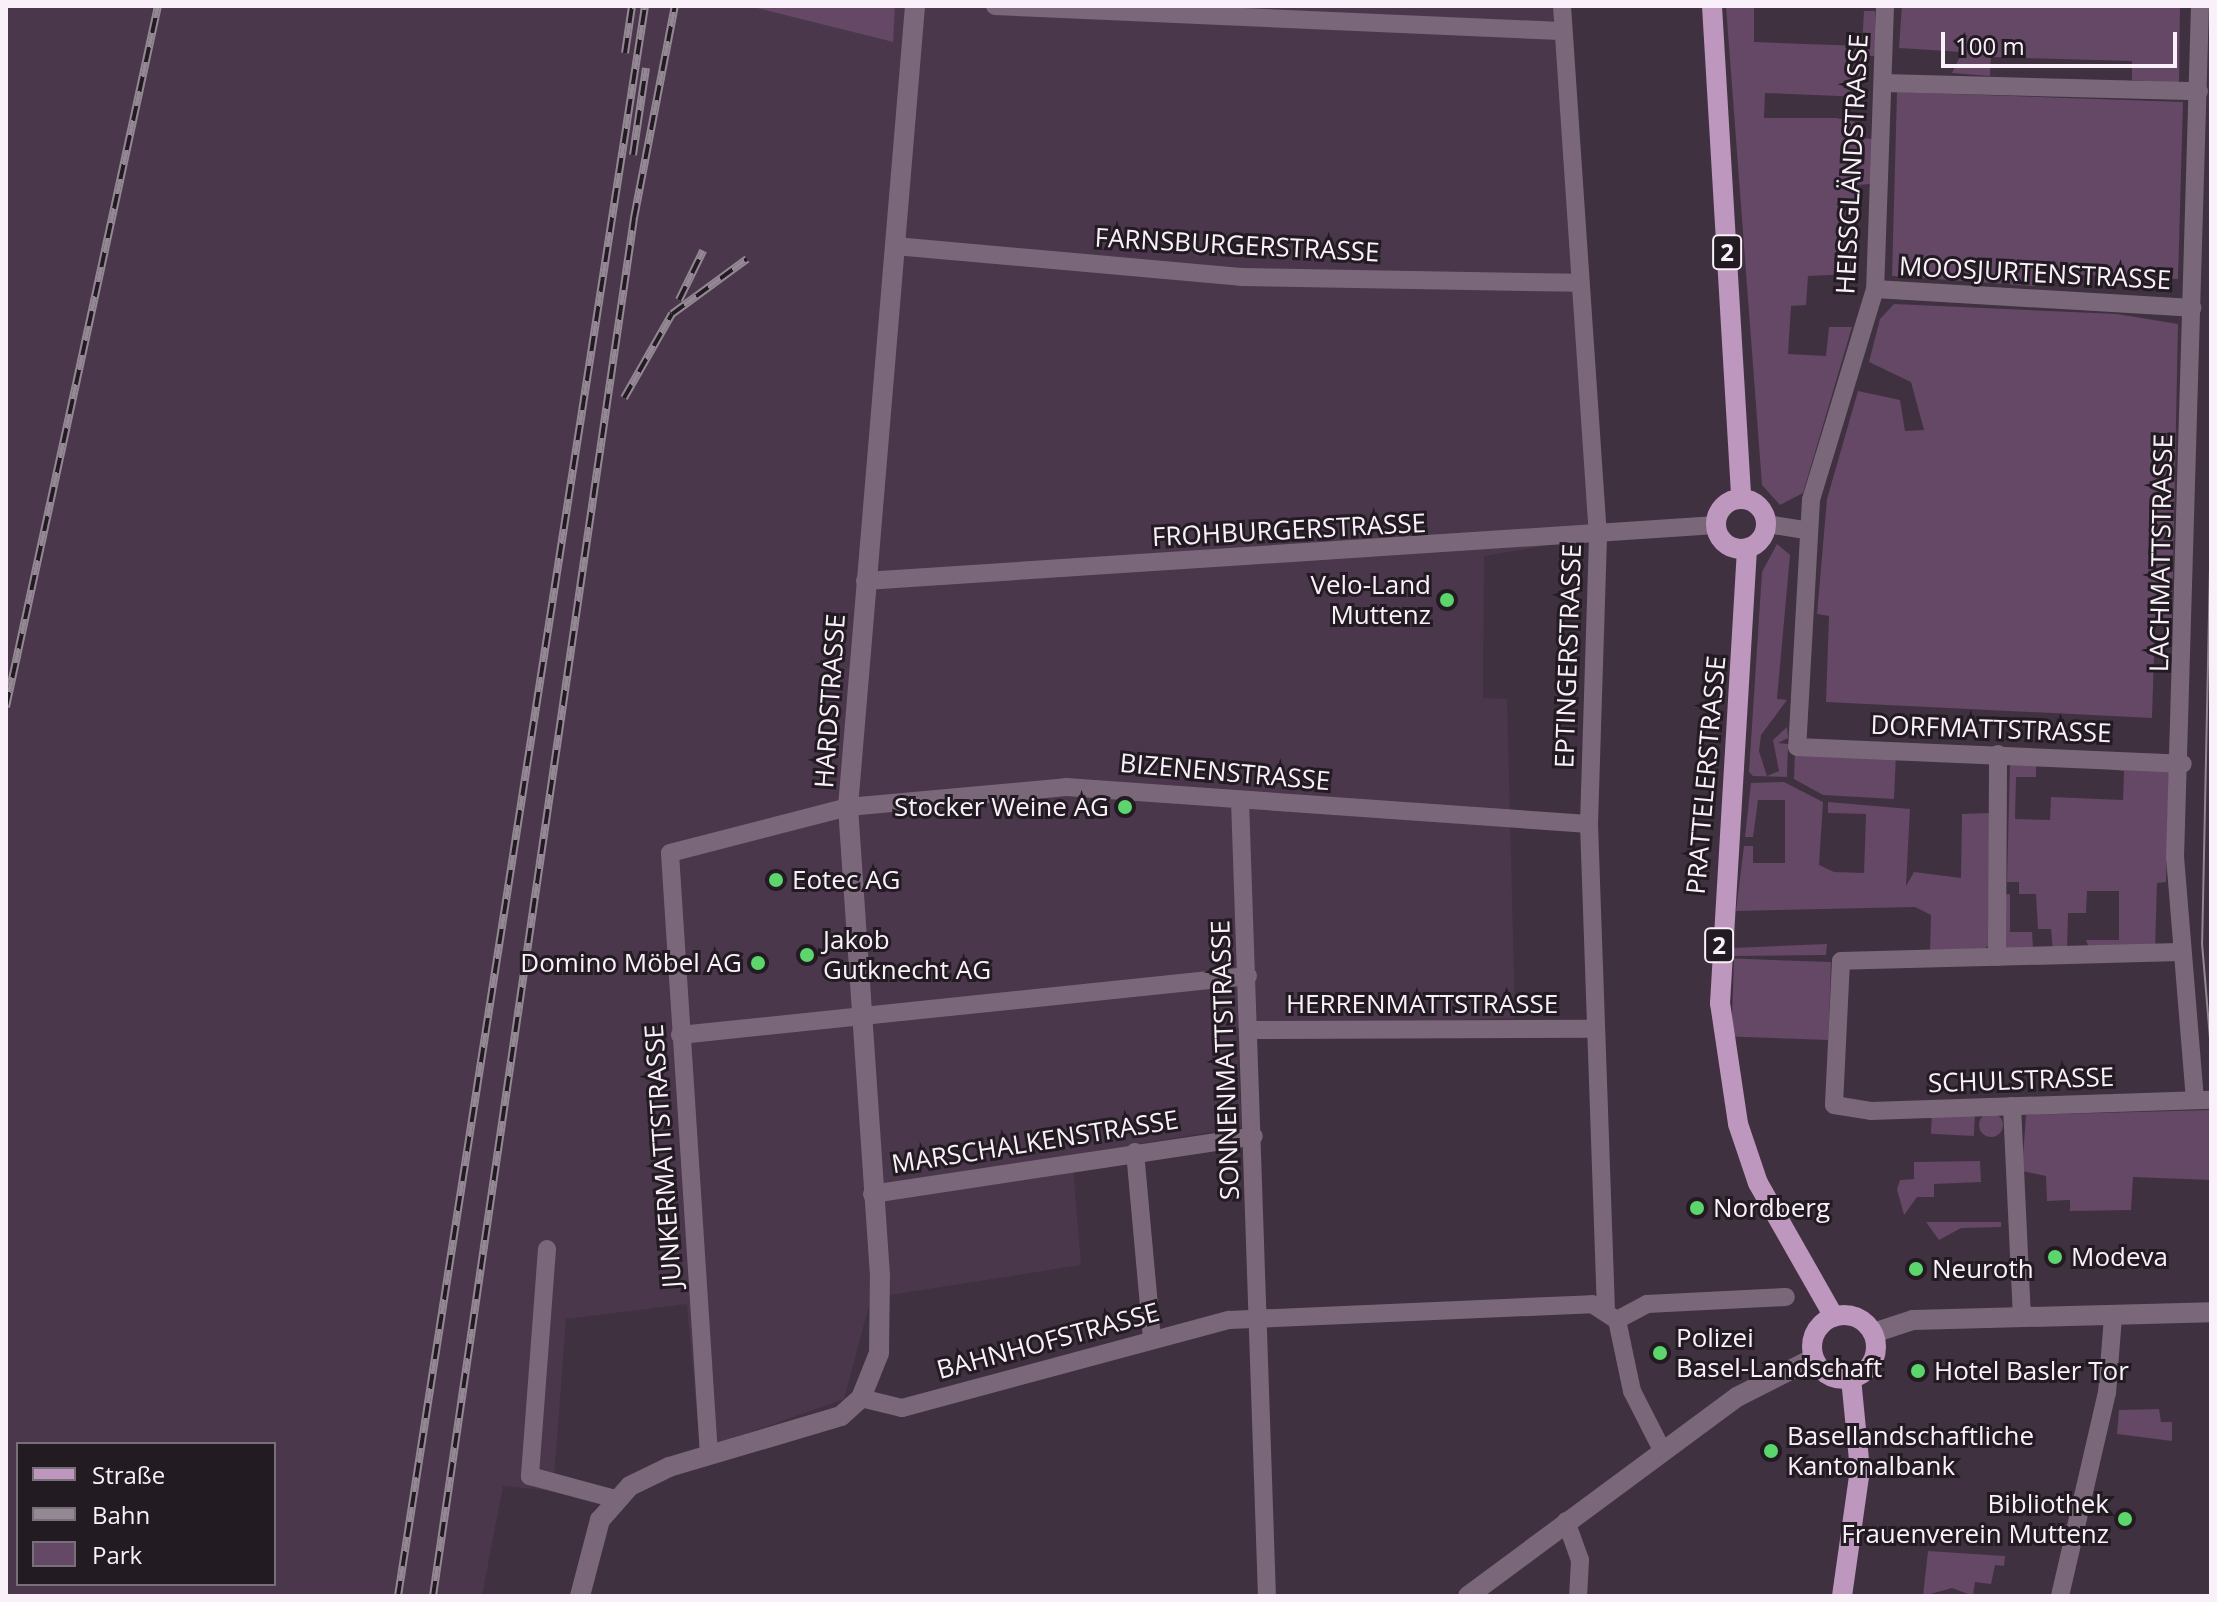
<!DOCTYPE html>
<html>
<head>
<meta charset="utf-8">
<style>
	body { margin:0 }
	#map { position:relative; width:2217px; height:1602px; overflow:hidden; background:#3f313f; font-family:"Open Sans",sans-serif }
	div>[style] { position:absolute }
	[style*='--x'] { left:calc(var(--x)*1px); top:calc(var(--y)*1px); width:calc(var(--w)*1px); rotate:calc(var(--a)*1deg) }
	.built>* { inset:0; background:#4b374b }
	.green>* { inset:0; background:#644865; transform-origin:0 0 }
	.round { border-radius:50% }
	.minor>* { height:18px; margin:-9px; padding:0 9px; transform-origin:9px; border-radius:9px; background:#7a687a }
	.tertiary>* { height:20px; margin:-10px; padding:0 10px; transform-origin:10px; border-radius:10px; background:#7a687a }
	.primary>* { height:20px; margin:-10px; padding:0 10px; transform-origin:10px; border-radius:10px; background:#bd97bd }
	.primary>.ring { margin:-10px; padding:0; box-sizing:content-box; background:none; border:20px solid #bd97bd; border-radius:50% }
	.tram>* { height:2px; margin:-1px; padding:0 1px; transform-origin:1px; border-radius:1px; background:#948894 }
	.rail>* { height:8px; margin-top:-4px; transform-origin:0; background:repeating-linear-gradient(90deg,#221b22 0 15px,#948894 0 30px); box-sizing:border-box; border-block:2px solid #948894 }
	.dots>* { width:22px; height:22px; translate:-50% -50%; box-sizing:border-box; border:4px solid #221b22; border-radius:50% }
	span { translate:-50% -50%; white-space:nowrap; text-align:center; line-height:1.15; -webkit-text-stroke:6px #221b22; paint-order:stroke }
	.shield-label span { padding:2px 6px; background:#221b22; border:2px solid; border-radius:6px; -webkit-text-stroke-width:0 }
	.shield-label { font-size:24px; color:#faf0fa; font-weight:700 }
	.street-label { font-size:26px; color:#faf0fa }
	.poi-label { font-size:26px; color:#faf0fa }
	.right { translate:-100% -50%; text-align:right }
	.left { translate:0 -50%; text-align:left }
	.frame { position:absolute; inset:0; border:8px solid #faf0fa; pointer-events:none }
	.legend { position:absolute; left:16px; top:1442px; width:260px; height:144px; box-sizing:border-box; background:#221b22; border:2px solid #787078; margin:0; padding:10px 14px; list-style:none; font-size:24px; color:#faf0fa }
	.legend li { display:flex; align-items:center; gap:16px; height:40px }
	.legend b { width:40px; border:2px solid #787078 }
	.scale { position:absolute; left:1941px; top:32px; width:236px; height:36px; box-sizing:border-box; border:4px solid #faf0fa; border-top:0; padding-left:10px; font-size:24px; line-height:28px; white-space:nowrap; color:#faf0fa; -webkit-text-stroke:6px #221b22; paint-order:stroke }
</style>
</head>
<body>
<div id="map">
	<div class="built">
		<div style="clip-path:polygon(evenodd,6px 6px,753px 6px,892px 42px,895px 6px,1562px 6px,1598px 537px,1484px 556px,1483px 698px,1507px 699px,1515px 1018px,1236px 1028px,1242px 1127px,1072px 1155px,1081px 1265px,871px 1298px,844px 1399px,700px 1450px,687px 1304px,566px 1319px,553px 1491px,503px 1486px,482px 1596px,6px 1596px,6px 6px,18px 1444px,274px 1444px,274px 1584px,18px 1584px,18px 1444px)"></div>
	</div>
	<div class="green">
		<div style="clip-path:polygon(895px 6px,893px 42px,753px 7px,753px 6px)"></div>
		<div style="clip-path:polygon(1726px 6px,1754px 6px,1754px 42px,1862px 46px,1864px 11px,1875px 11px,1877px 56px,1864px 56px,1862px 97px,1765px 93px,1764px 118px,1836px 118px,1860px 123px,1860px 138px,1874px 139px,1871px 184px,1856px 185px,1854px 229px,1836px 231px,1855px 239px,1852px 274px,1808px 276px,1806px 305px,1791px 306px,1788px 354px,1826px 356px,1829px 327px,1852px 327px,1803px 493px,1780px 505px,1762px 485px)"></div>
		<div style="clip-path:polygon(1902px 6px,2180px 6px,2179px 83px,2132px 80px,2132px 61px,1991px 57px,1990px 76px,1952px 73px,1962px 52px,1899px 48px)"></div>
		<div style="clip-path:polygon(1897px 92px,2183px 102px,2178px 279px,2035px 273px,2035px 286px,1892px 276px)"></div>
		<div style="clip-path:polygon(1894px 304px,2117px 314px,2178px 324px,2172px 621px,2155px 622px,2152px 718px,1826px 702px,1829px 616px,1817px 614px,1827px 499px,1858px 391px,1900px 400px,1905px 431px,1924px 430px,1911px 382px,1869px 362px,1880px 319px)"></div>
		<div style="clip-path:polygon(1777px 544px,1790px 555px,1777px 699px,1787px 700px,1761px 735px,1759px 751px,1767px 776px,1779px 771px,1773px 740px,1787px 727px,1788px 738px,1778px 743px,1788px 744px,1787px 777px,1753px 776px,1749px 772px,1762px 572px)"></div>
		<div style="clip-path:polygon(1795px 751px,1896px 753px,1894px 799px,1823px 795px,1794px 779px)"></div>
		<div style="clip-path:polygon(2010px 762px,2036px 763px,2036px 777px,2016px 777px,2015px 819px,2050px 820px,2051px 797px,2123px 800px,2124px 771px,2072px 765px,2169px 768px,2166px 882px,2157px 883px,2155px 950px,2089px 948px,2086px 940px,2119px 940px,2119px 891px,2087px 891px,2086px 913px,2068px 913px,2067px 952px,2053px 951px,2051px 929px,2038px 929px,2036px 894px,2019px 894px,2019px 882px,2007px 882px)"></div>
		<div style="clip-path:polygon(1784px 782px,1823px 802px,1819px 865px,1834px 872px,1864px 873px,1866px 814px,1828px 813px,1828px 802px,1910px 809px,1906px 886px,1914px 872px,1961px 878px,1962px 814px,1990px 813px,1992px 943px,1980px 952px,1930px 952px,1931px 915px,1915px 907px,1736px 911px,1744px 846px,1753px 846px,1753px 863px,1785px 863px,1785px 800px,1758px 800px,1753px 837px,1745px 837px,1751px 783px)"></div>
		<div style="clip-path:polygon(2010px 894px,2010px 932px,2032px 932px,2033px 948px,2013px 953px,2004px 946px,2003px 895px)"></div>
		<div style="clip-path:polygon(1827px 944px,1826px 955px,1734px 956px,1733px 948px)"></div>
		<div style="left:1831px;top:962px;width:78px;height:97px;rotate:92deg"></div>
		<div style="clip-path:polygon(2211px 1110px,2211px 1180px,2133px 1177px,2131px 1210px,2070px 1211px,2070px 1200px,2047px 1201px,2046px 1176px,2022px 1171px,2026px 1115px)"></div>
		<div class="round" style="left:1979px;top:1113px;width:24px;height:24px"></div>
		<div style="left:1975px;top:1114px;width:22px;height:43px;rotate:93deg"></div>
		<div style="clip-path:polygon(1980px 1161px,1981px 1182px,1934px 1184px,1934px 1197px,1917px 1197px,1904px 1215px,1897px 1189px,1900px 1180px,1914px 1179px,1914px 1162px)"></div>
		<div style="clip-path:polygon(1926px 1222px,2001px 1222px,2001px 1227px,1961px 1228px,1939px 1240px)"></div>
		<div style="clip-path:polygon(2159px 1409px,2161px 1422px,2172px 1422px,2172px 1441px,2117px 1434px,2119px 1410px)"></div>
		<div style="clip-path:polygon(1928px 1551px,2005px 1556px,2004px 1566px,1995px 1565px,1991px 1584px,1975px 1582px,1973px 1596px,1952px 1588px,1923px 1596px)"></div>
	</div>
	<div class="minor">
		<div style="--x:995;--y:6;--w:566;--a:2.53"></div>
		<div style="--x:1562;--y:6;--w:532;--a:86.12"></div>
		<div style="--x:1598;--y:537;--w:287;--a:91.8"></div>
		<div style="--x:1589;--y:824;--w:483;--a:88"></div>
		<div style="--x:1885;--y:6;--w:283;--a:92"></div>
		<div style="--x:1875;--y:289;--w:220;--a:106.9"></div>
		<div style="--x:1811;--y:500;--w:247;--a:93.2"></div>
		<div style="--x:1797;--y:747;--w:386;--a:2.5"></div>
		<div style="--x:1883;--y:83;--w:316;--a:1.5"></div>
		<div style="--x:895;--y:246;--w:347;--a:5.1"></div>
		<div style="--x:1241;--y:277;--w:336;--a:1"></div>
		<div style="--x:1875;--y:289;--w:318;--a:3.4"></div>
		<div style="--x:1767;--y:524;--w:39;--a:9"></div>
		<div style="--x:865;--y:581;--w:853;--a:-3.76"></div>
		<div style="--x:1240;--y:800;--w:796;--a:88.06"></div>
		<div style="--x:2180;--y:952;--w:339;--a:178.5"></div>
		<div style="--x:1841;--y:961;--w:144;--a:92.8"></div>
		<div style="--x:1834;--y:1105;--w:37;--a:9"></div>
		<div style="--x:1871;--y:1111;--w:340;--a:-1.9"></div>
		<div style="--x:1997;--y:957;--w:203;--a:-89.7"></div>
		<div style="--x:1251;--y:1030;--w:341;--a:-0.2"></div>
		<div style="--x:680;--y:1035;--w:571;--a:-5.93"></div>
		<div style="--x:2195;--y:1100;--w:243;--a:-94.7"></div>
		<div style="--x:2175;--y:858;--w:852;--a:-88.32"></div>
		<div style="--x:2012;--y:1106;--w:210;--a:87.3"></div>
		<div style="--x:1135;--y:1152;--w:188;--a:84.8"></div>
		<div style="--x:872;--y:1194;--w:386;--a:-8.6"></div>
		<div style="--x:547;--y:1249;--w:228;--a:94.3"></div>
		<div style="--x:530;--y:1476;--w:88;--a:15.1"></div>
		<div style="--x:1617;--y:1320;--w:34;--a:-28"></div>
		<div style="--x:1647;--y:1304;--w:139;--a:-2.9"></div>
		<div style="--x:861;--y:1398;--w:42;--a:13.7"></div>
		<div style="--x:902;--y:1408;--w:339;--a:-15.1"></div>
		<div style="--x:1229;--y:1320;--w:363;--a:-2.5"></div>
		<div style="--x:1592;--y:1304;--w:30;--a:33"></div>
		<div style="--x:1617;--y:1320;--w:73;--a:78.1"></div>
		<div style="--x:1632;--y:1391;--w:66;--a:63"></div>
		<div style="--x:709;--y:1455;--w:603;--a:-93.71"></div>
		<div style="--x:670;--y:853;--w:184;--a:-14.5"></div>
		<div style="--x:848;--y:807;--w:219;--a:-5.2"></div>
		<div style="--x:1066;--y:787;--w:524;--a:4.05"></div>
		<div style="--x:1566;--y:1521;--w:41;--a:70.3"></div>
		<div style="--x:1580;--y:1560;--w:36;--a:93"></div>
		<div style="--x:2060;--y:1596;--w:208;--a:-77"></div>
		<div style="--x:2107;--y:1393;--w:77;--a:-85.5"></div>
	</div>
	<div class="tertiary">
		<div style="--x:1873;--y:1333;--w:42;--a:-18"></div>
		<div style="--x:1913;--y:1320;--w:298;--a:-1.5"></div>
		<div style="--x:580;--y:1596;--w:79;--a:-75.3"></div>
		<div style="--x:600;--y:1520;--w:45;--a:-48.6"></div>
		<div style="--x:630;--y:1486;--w:43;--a:-26"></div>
		<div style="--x:669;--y:1467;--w:179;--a:-16.5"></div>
		<div style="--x:841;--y:1416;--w:27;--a:-42"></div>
		<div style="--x:861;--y:1398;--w:48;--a:-68.2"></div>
		<div style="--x:879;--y:1353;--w:77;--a:-89.3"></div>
		<div style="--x:880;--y:1276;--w:470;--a:-93.9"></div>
		<div style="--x:848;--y:807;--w:804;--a:-85.22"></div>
		<div style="--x:1468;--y:1596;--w:335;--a:-36.5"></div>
		<div style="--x:1737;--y:1397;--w:86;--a:-26.9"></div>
	</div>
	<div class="primary">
		<div style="--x:1712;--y:6;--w:493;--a:86.6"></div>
		<div class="ring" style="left:1716px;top:499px;width:30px;height:30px"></div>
		<div style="--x:1747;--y:549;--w:455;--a:93.4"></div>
		<div style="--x:1720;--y:1003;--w:122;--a:81.5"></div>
		<div style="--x:1738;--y:1124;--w:62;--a:71.3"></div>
		<div style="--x:1758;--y:1183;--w:154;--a:60.4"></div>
		<div class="ring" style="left:1812px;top:1315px;width:44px;height:44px"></div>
		<div style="--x:1842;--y:1596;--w:127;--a:-81.9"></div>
		<div style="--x:1860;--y:1470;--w:92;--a:-95.6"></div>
	</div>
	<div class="tram">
		<div style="--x:2211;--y:520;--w:423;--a:91.2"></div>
		<div style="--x:2202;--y:943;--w:108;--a:85.2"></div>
	</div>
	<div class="rail">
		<div style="--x:625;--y:53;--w:48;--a:-81.5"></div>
		<div style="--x:633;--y:155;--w:88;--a:-81.5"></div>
		<div style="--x:679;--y:300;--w:55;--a:-63.9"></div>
		<div style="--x:624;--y:398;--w:97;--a:-60.3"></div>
		<div style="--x:672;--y:314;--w:93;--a:-36.3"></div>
		<div style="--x:6;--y:707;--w:717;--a:-77.77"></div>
		<div style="--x:398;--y:1596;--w:1609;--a:-81.17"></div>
		<div style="--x:433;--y:1596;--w:1393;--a:-81.7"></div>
		<div style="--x:634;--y:218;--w:216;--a:-79.1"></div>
	</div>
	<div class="dots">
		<div style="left:1447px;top:600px;background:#5dd56d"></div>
		<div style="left:1125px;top:807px;background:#5dd56d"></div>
		<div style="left:776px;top:880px;background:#5dd56d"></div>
		<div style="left:807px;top:955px;background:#5dd56d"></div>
		<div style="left:758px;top:963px;background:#5dd56d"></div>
		<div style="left:1697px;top:1208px;background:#5dd56d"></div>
		<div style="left:2055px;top:1257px;background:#5dd56d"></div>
		<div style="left:1916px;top:1269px;background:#5dd56d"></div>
		<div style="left:1660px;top:1353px;background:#5dd56d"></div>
		<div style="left:1918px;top:1371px;background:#5dd56d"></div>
		<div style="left:1771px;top:1451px;background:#5dd56d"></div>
		<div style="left:2125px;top:1519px;background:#5dd56d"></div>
	</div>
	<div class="shield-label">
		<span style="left:1727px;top:252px">2</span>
		<span style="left:1719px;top:945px">2</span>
	</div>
	<div class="street-label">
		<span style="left:1852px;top:164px;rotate:-87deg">HEISSGLÄNDSTRASSE</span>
		<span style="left:1237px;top:245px;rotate:3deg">FARNSBURGERSTRASSE</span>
		<span style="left:2035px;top:273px;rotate:3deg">MOOSJURTENSTRASSE</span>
		<span style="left:1289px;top:530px;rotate:-3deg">FROHBURGERSTRASSE</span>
		<span style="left:2161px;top:553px;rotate:-89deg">LACHMATTSTRASSE</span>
		<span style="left:1568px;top:656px;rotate:-88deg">EPTINGERSTRASSE</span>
		<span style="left:830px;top:701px;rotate:-86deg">HARDSTRASSE</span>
		<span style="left:1991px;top:729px;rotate:2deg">DORFMATTSTRASSE</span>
		<span style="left:1225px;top:772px;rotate:5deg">BIZENENSTRASSE</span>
		<span style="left:1706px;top:775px;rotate:-85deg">PRATTELERSTRASSE</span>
		<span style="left:1422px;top:1004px">HERRENMATTSTRASSE</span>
		<span style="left:1225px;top:1060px;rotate:-92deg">SONNENMATTSTRASSE</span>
		<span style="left:2021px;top:1080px;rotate:-2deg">SCHULSTRASSE</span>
		<span style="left:1035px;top:1142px;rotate:-9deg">MARSCHALKENSTRASSE</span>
		<span style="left:663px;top:1156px;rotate:-94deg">JUNKERMATTSTRASSE</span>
		<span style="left:1048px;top:1341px;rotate:-15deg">BAHNHOFSTRASSE</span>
	</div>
	<div class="poi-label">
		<span class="right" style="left:1431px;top:600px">Velo-Land<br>Muttenz</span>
		<span class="right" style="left:1109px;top:807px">Stocker Weine AG</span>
		<span class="left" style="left:792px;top:880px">Eotec AG</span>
		<span class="left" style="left:823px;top:955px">Jakob<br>Gutknecht AG</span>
		<span class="right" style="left:742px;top:963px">Domino Möbel AG</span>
		<span class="left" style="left:1713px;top:1208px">Nordberg</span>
		<span class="left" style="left:2071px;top:1257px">Modeva</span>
		<span class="left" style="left:1932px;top:1269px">Neuroth</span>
		<span class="left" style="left:1676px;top:1353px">Polizei<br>Basel-Landschaft</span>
		<span class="left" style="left:1934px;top:1371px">Hotel Basler Tor</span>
		<span class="left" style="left:1787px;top:1451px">Basellandschaftliche<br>Kantonalbank</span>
		<span class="right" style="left:2109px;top:1519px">Bibliothek<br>Frauenverein Muttenz</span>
	</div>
	<div class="frame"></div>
	<ul class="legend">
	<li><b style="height:10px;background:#bd97bd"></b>Straße</li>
	<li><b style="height:10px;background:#948894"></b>Bahn</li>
	<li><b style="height:22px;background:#644865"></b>Park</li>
	</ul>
	<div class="scale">100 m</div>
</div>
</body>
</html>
